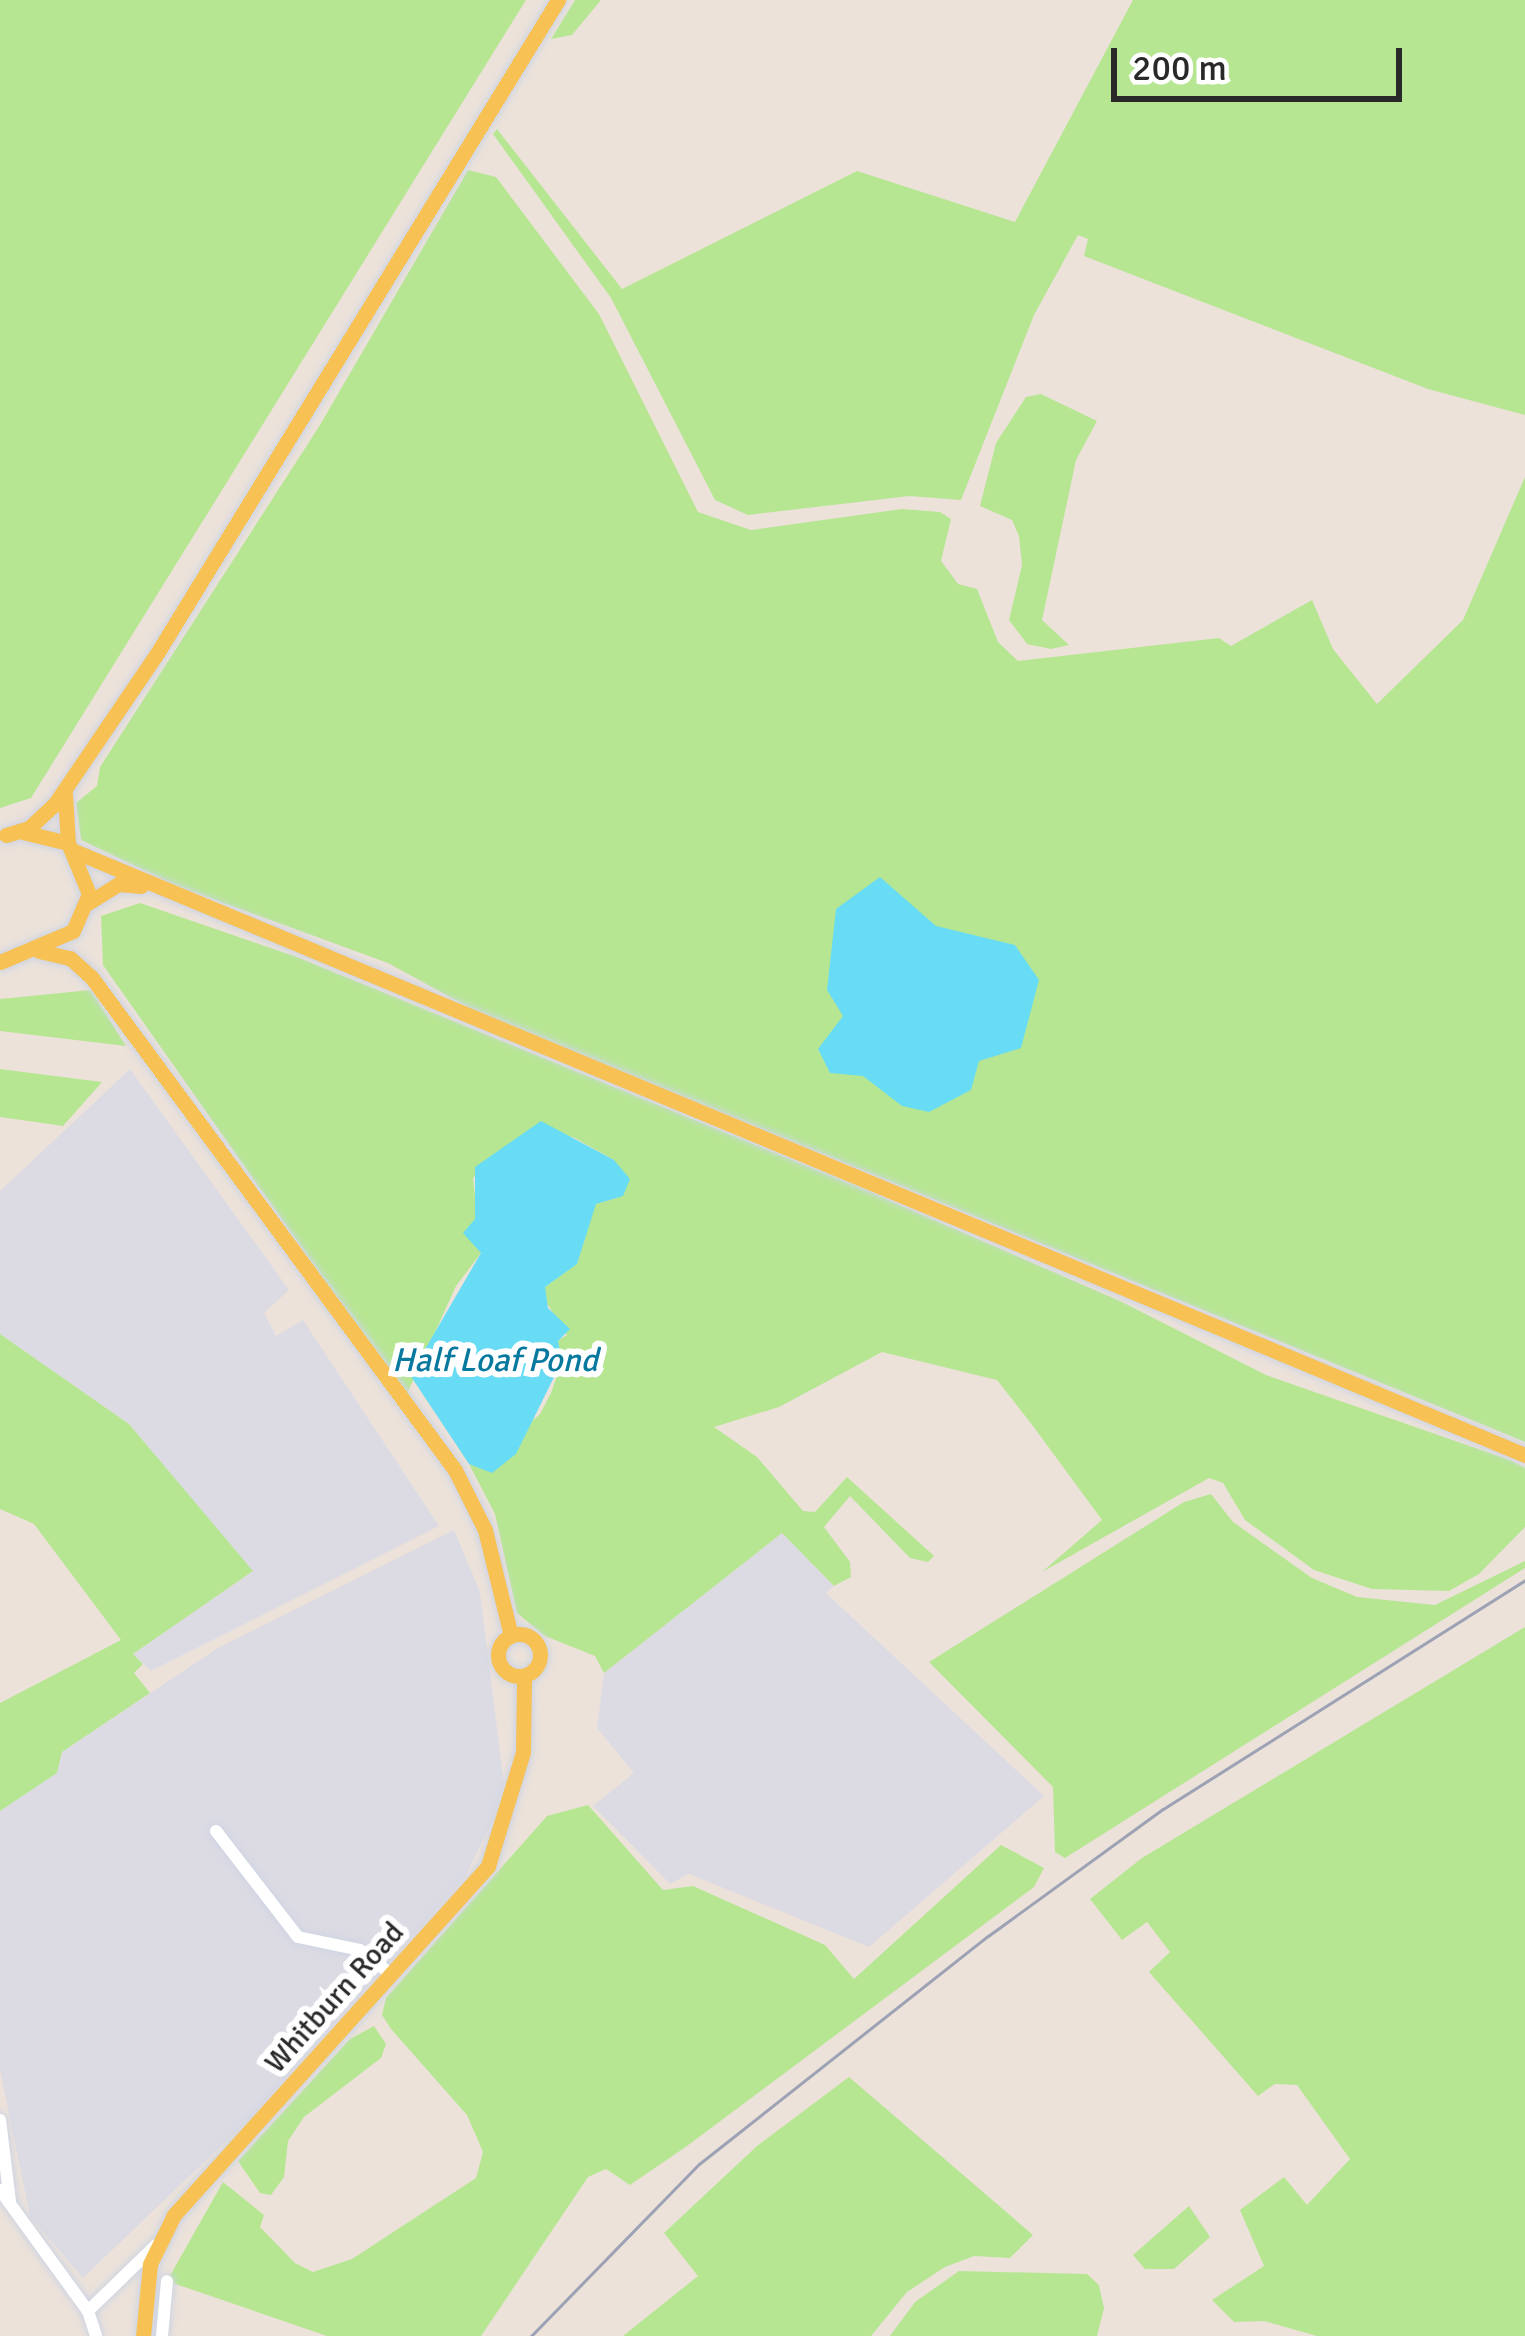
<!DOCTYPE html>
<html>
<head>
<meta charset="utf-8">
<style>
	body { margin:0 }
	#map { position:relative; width:1525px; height:2336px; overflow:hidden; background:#ece2da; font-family:Signika,sans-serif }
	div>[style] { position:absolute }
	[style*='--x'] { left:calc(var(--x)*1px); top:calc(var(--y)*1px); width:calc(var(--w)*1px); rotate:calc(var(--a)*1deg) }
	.industrial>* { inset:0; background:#dcdbe4 }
	.green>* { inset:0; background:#b7e693 }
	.water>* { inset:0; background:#67dcf4 }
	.roads { filter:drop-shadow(0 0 3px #cfd5e3) drop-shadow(0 0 3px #cfd5e3) }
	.minor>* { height:12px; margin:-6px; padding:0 6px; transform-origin:6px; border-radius:6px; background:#fff }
	.major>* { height:15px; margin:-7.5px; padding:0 7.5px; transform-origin:7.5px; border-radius:7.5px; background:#f7c154 }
	.major>.ring { margin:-7.5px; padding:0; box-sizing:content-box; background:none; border:15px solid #f7c154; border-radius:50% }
	.rail>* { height:3px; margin:-1.5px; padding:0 1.5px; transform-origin:1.5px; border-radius:1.5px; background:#9ca2b4 }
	span { translate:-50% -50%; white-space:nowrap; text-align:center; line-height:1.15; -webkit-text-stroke:12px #fff; paint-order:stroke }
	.street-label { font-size:30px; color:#292929 }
	.water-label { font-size:33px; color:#07799f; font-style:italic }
	.scale { position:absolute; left:1111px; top:48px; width:291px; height:54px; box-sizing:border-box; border:6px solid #292929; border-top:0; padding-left:15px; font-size:36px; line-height:42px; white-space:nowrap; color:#292929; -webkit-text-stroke:9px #fff; paint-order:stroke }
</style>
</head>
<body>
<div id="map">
	<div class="industrial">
		<div style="clip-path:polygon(130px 1069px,289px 1290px,264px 1313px,276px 1336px,303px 1320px,439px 1526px,151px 1671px,133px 1654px,252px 1572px,129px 1424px,0 1334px,0 1191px)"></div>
		<div style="clip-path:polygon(454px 1530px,480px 1592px,504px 1784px,493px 1820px,464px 1878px,247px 2121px,83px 2278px,30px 2216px,0 2070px,0 1811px,57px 1773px,62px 1752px,218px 1648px)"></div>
		<div style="clip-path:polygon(782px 1533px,834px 1586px,826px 1593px,1044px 1796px,869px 1947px,689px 1874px,670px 1884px,593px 1806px,634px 1773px,597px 1728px,604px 1673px)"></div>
	</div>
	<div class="green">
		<div style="clip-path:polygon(0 0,526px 0,31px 798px,0 808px)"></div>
		<div style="clip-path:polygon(575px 0,601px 0,572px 35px,551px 39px)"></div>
		<div style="clip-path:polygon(1133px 0,1525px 0,1525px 415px,1428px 389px,1084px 256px,1088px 239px,1078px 235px,1034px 315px,961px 500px,909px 496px,748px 515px,715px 500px,611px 298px,493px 134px,497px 129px,622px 289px,857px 171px,1015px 222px)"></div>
		<div style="clip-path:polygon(468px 170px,496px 177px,599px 314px,698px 512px,751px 530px,902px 509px,940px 512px,951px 519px,941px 561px,958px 584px,977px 589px,998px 642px,1018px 661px,1219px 638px,1231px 646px,1312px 600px,1333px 649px,1377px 704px,1463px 620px,1525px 477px,1525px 1442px,477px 1012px,388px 963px,177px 886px,81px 840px,76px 803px,97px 786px,100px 767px,320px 425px)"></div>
		<div style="clip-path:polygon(1041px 394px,1097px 421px,1076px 460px,1042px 620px,1069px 645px,1051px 649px,1027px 644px,1009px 620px,1022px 565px,1019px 536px,1012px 520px,980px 506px,996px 443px,1026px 397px)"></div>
		<div style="clip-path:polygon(140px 903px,297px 957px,861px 1188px,1120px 1301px,1266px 1375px,1510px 1460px,1525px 1468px,1525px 1527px,1479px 1574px,1449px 1591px,1372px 1589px,1314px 1570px,1245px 1520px,1223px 1483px,1209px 1478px,1042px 1572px,1102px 1520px,1033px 1426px,997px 1380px,882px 1352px,779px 1407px,714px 1427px,757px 1457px,803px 1511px,815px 1512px,847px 1477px,934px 1556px,928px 1562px,910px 1558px,850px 1496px,824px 1527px,850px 1562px,851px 1577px,834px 1586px,782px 1533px,604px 1673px,595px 1656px,545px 1636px,517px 1613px,495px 1514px,469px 1464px,481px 1466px,540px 1414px,551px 1393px,562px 1361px,557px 1341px,567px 1335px,543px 1297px,545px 1287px,577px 1263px,595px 1204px,617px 1198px,614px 1160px,573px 1137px,509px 1145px,473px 1178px,481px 1253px,456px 1286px,406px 1396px,103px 965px,101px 916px)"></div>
		<div style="clip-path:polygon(91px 990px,126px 1046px,0 1031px,0 999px)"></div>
		<div style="clip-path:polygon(0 1069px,102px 1082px,63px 1126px,0 1117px)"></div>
		<div style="clip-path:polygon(0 1334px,129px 1424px,253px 1571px,133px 1654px,143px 1664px,134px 1673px,150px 1693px,62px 1752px,57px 1773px,0 1811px,0 1703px,121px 1640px,34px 1524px,0 1509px)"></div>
		<div style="clip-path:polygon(1211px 1494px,1233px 1522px,1312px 1578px,1357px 1597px,1435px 1605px,1525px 1561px,1525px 1568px,1065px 1858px,1055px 1852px,1053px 1787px,929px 1662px,1184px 1502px)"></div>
		<div style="clip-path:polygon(1525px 1627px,1525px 2336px,1317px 2336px,1264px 2321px,1234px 2322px,1212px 2300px,1264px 2266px,1240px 2210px,1284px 2177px,1307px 2205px,1350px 2159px,1297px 2085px,1275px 2084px,1258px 2096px,1149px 1972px,1170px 1952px,1147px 1922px,1122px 1940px,1090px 1899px,1142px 1858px)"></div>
		<div style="clip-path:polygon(588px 1805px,663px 1890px,693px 1886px,825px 1945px,854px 1979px,1001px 1845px,1044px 1868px,1034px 1887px,687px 2146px,630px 2185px,606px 2169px,588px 2177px,481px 2336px,327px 2336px,167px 2281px,223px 2182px,264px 2215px,260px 2227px,295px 2263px,313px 2272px,352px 2259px,476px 2178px,483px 2152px,467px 2115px,391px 2029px,382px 2015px,386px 1998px,547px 1816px)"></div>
		<div style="clip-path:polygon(374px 2026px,386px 2044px,381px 2058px,304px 2117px,288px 2141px,284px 2177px,271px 2195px,260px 2193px,238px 2161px,350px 2039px)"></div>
		<div style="clip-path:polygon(849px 2077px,1033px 2235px,1010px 2258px,974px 2256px,945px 2267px,907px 2292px,871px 2336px,623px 2336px,698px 2276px,664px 2233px,757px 2146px)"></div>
		<div style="clip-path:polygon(1189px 2206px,1210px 2237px,1174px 2269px,1145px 2269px,1133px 2255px)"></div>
		<div style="clip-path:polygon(959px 2271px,1087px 2274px,1099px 2285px,1104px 2308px,1097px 2336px,890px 2336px,915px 2302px)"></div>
	</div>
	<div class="water">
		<div style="clip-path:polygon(880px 877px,936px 926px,1015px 945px,1039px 980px,1021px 1048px,979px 1061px,971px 1090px,929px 1112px,902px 1106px,863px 1076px,830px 1073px,818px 1049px,843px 1016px,827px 990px,836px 909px)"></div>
		<div style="clip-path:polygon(541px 1121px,614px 1160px,630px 1179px,623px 1196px,596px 1204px,577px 1264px,545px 1287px,548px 1308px,570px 1329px,558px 1341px,562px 1361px,516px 1454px,492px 1473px,469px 1464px,410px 1375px,481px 1253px,463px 1233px,475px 1219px,475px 1167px)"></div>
	</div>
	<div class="roads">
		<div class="minor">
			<div style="--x:216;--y:1831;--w:134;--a:52.3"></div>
			<div style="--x:298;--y:1937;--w:63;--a:11.8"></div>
			<div style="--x:360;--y:1950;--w:41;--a:38"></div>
			<div style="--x:0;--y:2120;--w:82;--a:83"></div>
			<div style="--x:0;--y:2190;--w:150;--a:54"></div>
			<div style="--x:88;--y:2311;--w:26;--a:72"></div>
			<div style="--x:88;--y:2311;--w:95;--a:-44.1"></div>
			<div style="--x:162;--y:2336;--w:55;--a:-84.8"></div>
		</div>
		<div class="major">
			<div style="--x:65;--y:794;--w:49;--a:86.5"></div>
			<div style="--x:6;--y:835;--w:24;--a:-17"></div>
			<div style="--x:29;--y:828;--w:34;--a:-43"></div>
			<div style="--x:54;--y:805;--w:181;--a:-55.8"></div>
			<div style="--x:156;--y:655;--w:769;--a:-58.46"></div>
			<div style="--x:74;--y:851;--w:1572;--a:22.6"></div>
			<div style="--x:88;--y:903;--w:36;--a:-32"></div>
			<div style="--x:119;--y:884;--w:22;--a:5"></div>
			<div style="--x:39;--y:951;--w:32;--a:13"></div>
			<div style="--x:70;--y:958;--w:30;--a:42"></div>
			<div style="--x:92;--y:978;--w:611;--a:53.58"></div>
			<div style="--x:455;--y:1470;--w:67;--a:63.4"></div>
			<div style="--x:485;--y:1530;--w:109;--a:76.2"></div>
			<div style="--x:0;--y:962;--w:79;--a:-23"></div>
			<div style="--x:73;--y:931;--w:40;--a:-66.6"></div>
			<div style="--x:89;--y:894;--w:55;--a:-112.4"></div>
			<div style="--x:68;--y:843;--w:46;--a:-166.3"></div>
			<div class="ring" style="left:498px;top:1634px;width:27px;height:27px"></div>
			<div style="--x:143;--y:2336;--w:72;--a:-84.4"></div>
			<div style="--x:150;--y:2264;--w:55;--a:-63.9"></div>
			<div style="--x:174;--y:2215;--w:469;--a:-48"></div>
			<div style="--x:488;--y:1866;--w:119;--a:-72.9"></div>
			<div style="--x:523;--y:1752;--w:76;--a:-89.2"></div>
		</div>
	</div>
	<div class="rail">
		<div style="--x:531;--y:2336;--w:240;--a:-45.7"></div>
		<div style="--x:699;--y:2164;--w:368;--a:-38.3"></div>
		<div style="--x:988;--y:1936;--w:216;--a:-36"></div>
		<div style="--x:1163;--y:1809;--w:428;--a:-32.3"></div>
	</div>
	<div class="street-label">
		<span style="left:335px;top:1998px;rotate:-48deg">Whitburn Road</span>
	</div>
	<div class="water-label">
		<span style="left:495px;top:1361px">Half Loaf Pond</span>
	</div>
	<div class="scale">200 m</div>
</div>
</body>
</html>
